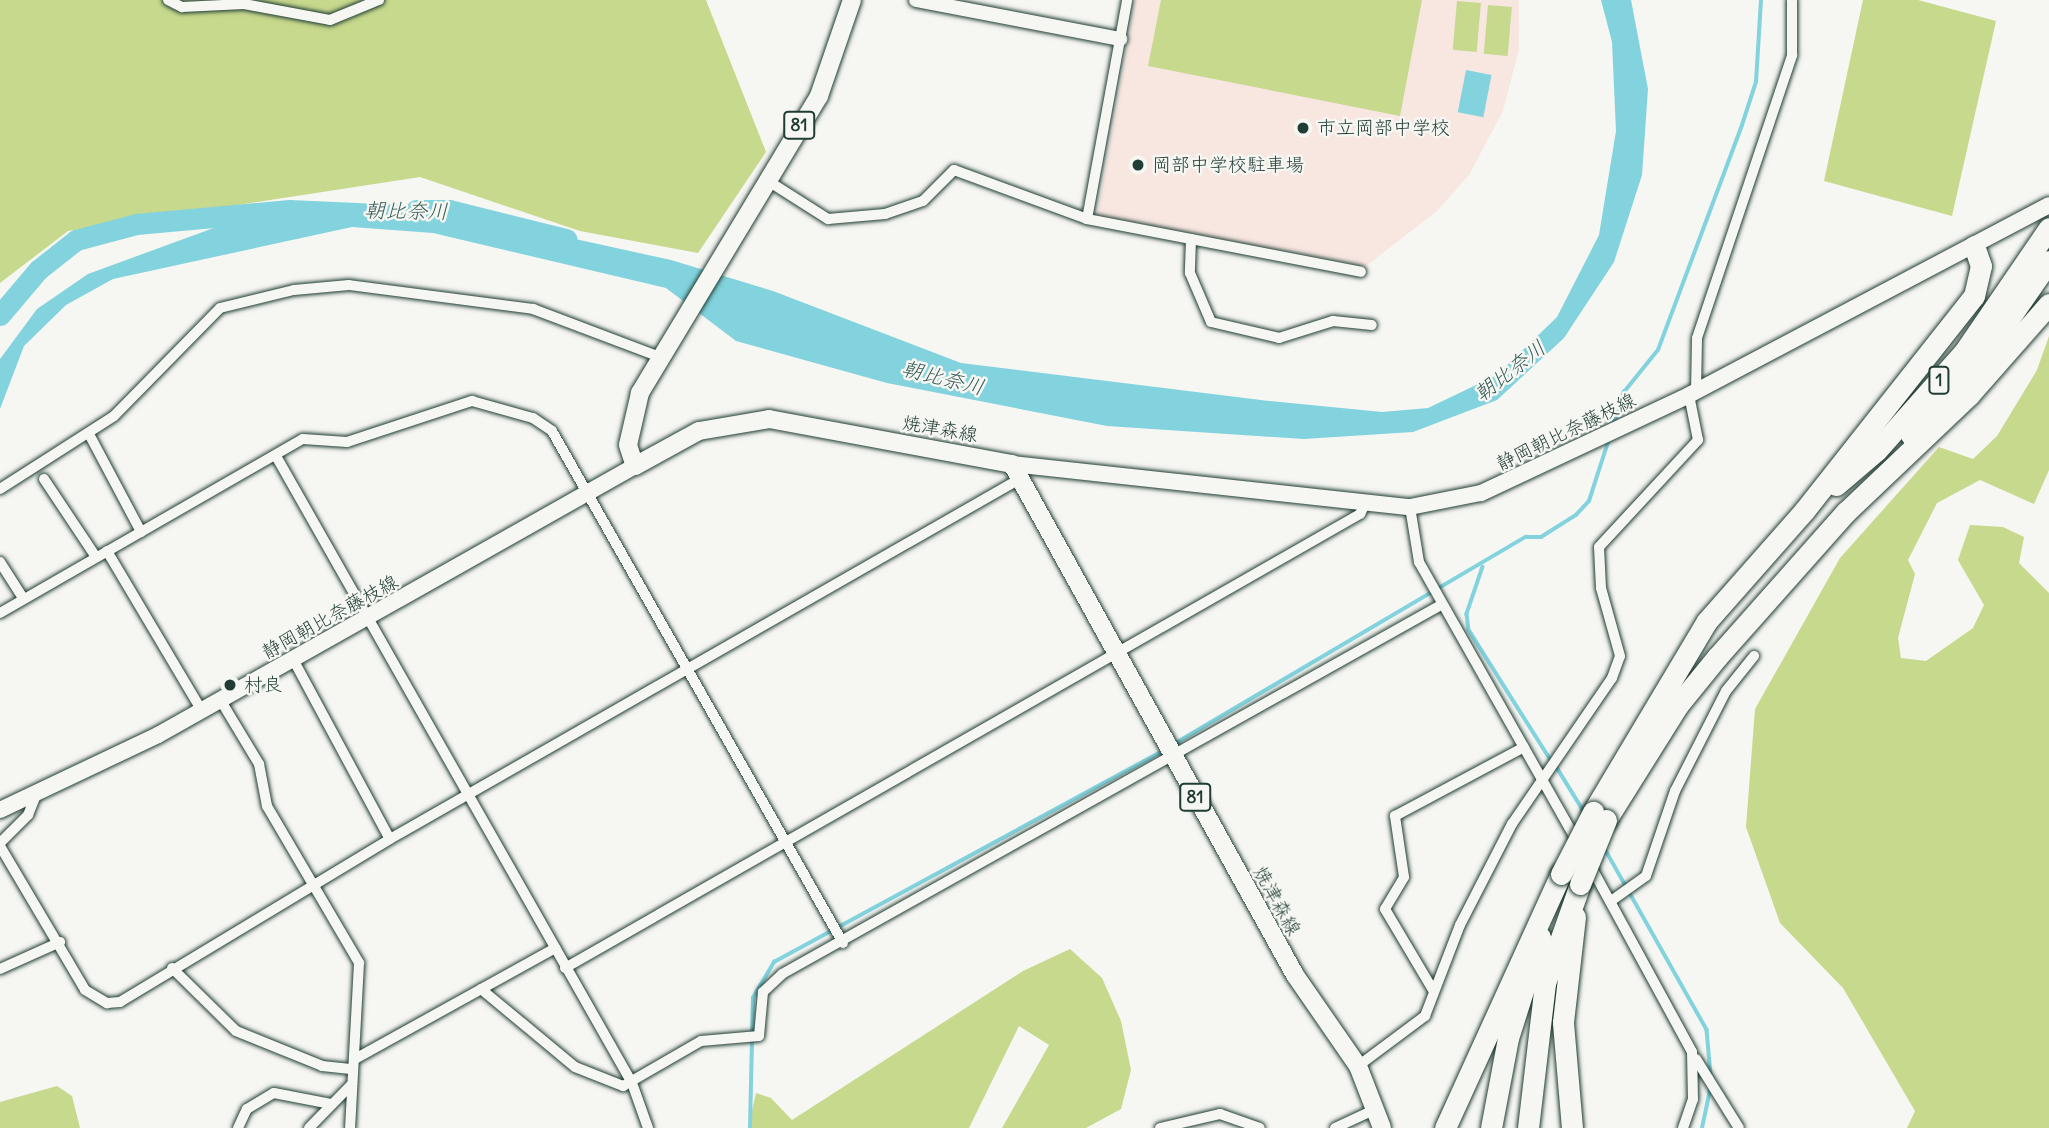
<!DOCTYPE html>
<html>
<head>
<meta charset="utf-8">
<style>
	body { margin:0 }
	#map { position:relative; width:2049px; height:1128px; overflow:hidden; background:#f6f6f2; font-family:Delius,"Klee One",sans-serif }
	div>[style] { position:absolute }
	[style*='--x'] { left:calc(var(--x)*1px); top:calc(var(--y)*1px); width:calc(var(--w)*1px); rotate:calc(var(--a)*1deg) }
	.built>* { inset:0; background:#f8e6e1 }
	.green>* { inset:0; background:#c7d98d; transform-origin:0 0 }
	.water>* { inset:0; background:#83d3de; transform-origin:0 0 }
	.stream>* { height:3.5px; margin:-1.75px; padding:0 1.75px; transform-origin:1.75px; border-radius:1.75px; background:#83d3de }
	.river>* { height:21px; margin:-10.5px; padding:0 10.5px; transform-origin:10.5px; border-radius:10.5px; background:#83d3de }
	.roads { filter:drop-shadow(0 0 2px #1f3d34) drop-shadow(0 0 2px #1f3d34) }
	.minor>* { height:10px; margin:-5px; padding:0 5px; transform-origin:5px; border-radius:5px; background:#f6f6f2 }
	.tertiary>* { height:14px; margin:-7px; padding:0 7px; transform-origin:7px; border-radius:7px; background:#f6f6f2 }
	.secondary>* { height:16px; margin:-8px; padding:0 8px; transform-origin:8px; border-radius:8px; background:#f6f6f2 }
	.primary>* { height:18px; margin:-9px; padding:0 9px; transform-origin:9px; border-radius:9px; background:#f6f6f2 }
	.motorway>* { height:21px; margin:-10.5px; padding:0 10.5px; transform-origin:10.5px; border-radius:10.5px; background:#f6f6f2 }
	.bridges { filter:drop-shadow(0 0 2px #1f3d34) drop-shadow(0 0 2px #1f3d34) }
	.motorway-bridge>* { height:21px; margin:-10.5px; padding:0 10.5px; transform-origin:10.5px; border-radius:10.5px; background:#f6f6f2 }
	.dots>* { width:19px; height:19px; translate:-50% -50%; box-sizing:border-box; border:4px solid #f6f6f2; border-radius:50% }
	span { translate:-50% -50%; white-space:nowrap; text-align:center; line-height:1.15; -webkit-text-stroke:5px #f6f6f2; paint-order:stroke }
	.shield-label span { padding:2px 5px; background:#f6f6f2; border:2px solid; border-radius:5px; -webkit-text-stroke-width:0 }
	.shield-label { font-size:18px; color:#1f3d34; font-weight:700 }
	.poi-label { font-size:19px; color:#1f3d34 }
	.left { translate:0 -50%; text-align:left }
	.street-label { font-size:19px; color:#1f3d34 }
	.water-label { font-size:21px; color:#335b56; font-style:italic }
</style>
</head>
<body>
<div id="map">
	<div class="built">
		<div style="clip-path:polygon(1135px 0,1519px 0,1519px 49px,1503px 111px,1469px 175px,1437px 211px,1366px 266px,1097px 215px)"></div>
	</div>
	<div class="green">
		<div style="clip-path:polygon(0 0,706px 0,766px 152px,698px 253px,580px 231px,420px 177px,68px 231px,0 283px)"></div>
		<div style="clip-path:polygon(1161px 0,1422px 0,1400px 116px,1148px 66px)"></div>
		<div style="clip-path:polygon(1863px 0,1918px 0,1996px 21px,1952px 216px,1824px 181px)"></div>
		<div style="left:1457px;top:1px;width:24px;height:49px;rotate:5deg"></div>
		<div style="left:1488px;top:5px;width:24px;height:49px;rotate:5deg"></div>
		<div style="clip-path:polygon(2049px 336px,2049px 470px,2034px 504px,1980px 480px,1937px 503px,1908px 560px,1915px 574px,1898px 638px,1901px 658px,1926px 661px,1973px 628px,1984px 605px,1958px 560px,1970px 525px,2003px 527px,2024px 537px,2019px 563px,2049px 593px,2049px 1128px,1907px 1128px,1915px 1111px,1843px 988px,1780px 923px,1746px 827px,1755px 709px,1840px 558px,1939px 447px,1973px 459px,1997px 436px,2037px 370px)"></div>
		<div style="clip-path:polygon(1070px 949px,1102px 978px,1121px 1021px,1131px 1070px,1121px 1109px,1086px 1128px,1002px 1128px,1049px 1045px,1019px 1026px,969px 1128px,748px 1128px,756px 1093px,771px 1098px,792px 1120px,1023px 971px)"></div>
		<div style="clip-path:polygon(57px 1086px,72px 1096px,80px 1128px,0 1128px,0 1102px)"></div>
	</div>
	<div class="water">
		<div style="clip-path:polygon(1601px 0,1631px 0,1648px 89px,1642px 175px,1614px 262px,1564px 338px,1497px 400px,1413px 432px,1304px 439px,1107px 426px,887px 383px,736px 341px,666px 288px,433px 233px,352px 227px,113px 279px,66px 305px,24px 346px,0 409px,0 359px,37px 309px,88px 274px,290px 200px,424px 206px,671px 260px,773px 291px,961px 363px,1269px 401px,1382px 412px,1428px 408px,1497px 375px,1557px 317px,1599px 235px,1616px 131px,1612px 42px)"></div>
		<div style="left:1466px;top:70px;width:26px;height:43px;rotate:11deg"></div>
	</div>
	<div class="stream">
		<div style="--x:1613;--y:425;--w:35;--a:-72"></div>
		<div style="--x:1624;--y:392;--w:54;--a:-51"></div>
		<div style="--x:1658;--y:350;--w:240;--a:-69.5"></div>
		<div style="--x:1742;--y:125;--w:45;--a:-72"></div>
		<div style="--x:1756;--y:82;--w:82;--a:-86.5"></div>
		<div style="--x:1483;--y:567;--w:50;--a:108.8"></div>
		<div style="--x:1467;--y:614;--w:16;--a:83"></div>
		<div style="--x:1469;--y:630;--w:154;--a:57.8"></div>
		<div style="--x:1174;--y:744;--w:408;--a:-30.5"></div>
		<div style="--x:1526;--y:537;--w:15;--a:0"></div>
		<div style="--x:1541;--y:537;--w:41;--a:-32.2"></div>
		<div style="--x:1576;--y:515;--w:19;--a:-47"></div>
		<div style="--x:1589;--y:501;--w:65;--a:-72.1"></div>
		<div style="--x:1556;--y:766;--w:55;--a:58.3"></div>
		<div style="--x:1604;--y:847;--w:210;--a:60.6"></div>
		<div style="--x:1707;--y:1030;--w:45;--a:84.9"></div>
		<div style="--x:750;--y:1128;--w:130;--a:-88.7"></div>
		<div style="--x:753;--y:998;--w:42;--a:-59.7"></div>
		<div style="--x:774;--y:962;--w:445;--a:-28.5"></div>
		<div style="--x:1702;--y:1128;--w:40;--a:-78"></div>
	</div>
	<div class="river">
		<div style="--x:416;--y:210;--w:33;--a:0"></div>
		<div style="--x:449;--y:210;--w:121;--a:13.9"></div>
		<div style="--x:0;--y:315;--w:59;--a:-49.8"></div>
		<div style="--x:38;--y:270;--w:48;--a:-38.3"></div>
		<div style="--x:76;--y:240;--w:62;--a:-14.9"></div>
		<div style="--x:136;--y:224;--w:154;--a:-5.2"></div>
	</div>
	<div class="roads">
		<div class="minor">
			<div style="--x:168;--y:0;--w:16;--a:27"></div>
			<div style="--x:182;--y:7;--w:62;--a:-2.8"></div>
			<div style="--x:244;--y:4;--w:87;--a:10.5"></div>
			<div style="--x:330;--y:20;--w:53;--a:-22.2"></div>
			<div style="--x:765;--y:179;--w:75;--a:32.4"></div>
			<div style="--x:828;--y:219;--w:57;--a:-5"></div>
			<div style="--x:885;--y:214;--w:40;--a:-18.9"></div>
			<div style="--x:923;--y:201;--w:44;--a:-45"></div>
			<div style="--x:954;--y:170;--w:142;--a:20.2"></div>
			<div style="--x:1087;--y:219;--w:279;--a:10.9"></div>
			<div style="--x:1087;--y:219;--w:223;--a:-79.6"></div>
			<div style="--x:1191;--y:239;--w:34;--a:92"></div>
			<div style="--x:1190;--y:273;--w:53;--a:66.8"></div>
			<div style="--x:1211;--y:322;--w:70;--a:13.2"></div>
			<div style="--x:1279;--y:338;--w:57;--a:-17.5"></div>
			<div style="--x:1333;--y:321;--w:39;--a:6"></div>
			<div style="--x:1696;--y:391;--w:53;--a:-88.9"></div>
			<div style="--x:1697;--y:338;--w:299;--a:-71.4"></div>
			<div style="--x:1792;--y:55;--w:55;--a:-90"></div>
			<div style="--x:89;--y:434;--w:111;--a:62"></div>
			<div style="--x:276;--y:456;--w:721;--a:60.41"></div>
			<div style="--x:632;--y:1083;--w:48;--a:70.4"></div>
			<div style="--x:44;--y:479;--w:94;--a:56.3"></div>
			<div style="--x:0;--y:489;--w:135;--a:-32.6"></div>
			<div style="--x:114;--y:416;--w:151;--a:-45.5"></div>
			<div style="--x:220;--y:308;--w:76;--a:-13.7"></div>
			<div style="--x:294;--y:290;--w:55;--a:-5.2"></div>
			<div style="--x:349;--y:285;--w:186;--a:7.4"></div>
			<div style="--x:533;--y:309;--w:136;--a:20.7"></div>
			<div style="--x:1410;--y:507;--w:56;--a:80.7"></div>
			<div style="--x:1419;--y:562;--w:323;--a:60.5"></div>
			<div style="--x:107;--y:551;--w:186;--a:59.3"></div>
			<div style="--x:0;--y:562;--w:43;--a:57.4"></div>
			<div style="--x:0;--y:613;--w:349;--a:-29.9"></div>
			<div style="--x:303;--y:439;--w:44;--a:3.9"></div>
			<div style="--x:347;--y:442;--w:132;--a:-18.2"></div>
			<div style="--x:472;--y:401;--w:63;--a:15.6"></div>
			<div style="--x:533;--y:418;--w:23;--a:34"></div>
			<div style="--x:552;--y:431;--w:589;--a:60.39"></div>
			<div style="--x:294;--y:661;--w:202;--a:61.7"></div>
			<div style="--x:221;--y:701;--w:74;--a:58.9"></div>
			<div style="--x:259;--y:764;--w:43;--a:79.2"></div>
			<div style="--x:267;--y:806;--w:182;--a:59.6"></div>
			<div style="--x:359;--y:963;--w:165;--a:93.1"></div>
			<div style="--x:0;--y:843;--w:40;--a:-45"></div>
			<div style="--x:28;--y:815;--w:24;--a:-68"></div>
			<div style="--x:0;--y:846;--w:167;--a:59.4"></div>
			<div style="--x:85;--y:990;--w:26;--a:31"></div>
			<div style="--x:107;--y:1003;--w:13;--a:-4"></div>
			<div style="--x:120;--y:1002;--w:315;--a:-31.1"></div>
			<div style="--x:390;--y:839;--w:721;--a:-29.76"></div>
			<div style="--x:1589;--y:863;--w:215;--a:61.4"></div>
			<div style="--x:1692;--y:1052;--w:47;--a:88.8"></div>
			<div style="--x:1693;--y:1099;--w:31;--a:109"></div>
			<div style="--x:1611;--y:901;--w:43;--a:-35.5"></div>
			<div style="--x:1646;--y:876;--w:90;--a:-71.2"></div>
			<div style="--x:1675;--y:791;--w:112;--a:-63"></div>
			<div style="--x:1726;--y:691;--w:45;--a:-51.3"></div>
			<div style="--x:172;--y:968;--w:90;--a:44.5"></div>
			<div style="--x:236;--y:1031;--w:93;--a:22.1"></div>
			<div style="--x:322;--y:1066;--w:31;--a:6"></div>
			<div style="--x:565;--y:968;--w:916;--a:-29.73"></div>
			<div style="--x:1360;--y:514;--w:13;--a:-63"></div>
			<div style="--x:0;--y:969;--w:66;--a:-24.2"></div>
			<div style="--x:481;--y:989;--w:122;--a:39.7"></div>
			<div style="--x:575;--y:1067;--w:52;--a:21.6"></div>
			<div style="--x:623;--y:1086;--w:90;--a:-30"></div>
			<div style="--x:701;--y:1041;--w:58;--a:-4.9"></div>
			<div style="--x:759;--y:1036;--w:44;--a:-84.8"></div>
			<div style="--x:763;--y:992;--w:26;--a:-43"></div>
			<div style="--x:782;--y:974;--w:755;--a:-29.25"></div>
			<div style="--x:1433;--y:990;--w:94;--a:-120.7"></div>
			<div style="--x:1385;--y:909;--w:37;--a:-59"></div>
			<div style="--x:1404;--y:877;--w:62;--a:-98.4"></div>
			<div style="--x:1395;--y:816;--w:146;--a:-28.1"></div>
			<div style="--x:355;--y:1059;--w:229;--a:-29"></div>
			<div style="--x:1696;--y:1059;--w:81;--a:58.1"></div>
			<div style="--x:1358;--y:1066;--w:84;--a:-36.7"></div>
			<div style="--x:1425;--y:1016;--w:97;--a:-69"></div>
			<div style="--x:1460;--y:925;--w:114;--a:-62.8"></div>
			<div style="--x:1512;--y:824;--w:177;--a:-55.6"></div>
			<div style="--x:1612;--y:678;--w:23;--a:-70"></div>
			<div style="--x:1620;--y:656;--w:71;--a:-105.6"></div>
			<div style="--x:1601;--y:588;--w:41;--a:-92.8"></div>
			<div style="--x:1599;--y:547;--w:146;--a:-47.2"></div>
			<div style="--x:1698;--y:440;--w:46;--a:-101.3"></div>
			<div style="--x:238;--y:1128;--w:21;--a:-65"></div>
			<div style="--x:247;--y:1109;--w:31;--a:-31"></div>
			<div style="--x:274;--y:1093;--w:58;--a:10.9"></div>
			<div style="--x:309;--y:1128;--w:62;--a:-45.7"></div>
			<div style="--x:1160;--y:1128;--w:62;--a:-13.1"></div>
			<div style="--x:1220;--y:1114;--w:42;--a:19.3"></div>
			<div style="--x:1335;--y:1128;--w:45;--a:-24.9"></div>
		</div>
		<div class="tertiary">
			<div style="--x:916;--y:0;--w:208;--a:10.8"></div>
		</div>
		<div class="secondary">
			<div style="--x:1012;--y:464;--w:400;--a:6.2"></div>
			<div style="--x:1410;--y:507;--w:72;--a:-11.2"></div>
			<div style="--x:1481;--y:493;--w:230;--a:-25.2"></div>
			<div style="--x:1689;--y:395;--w:407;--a:-27.8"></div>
			<div style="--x:0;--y:810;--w:175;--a:-25.4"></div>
			<div style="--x:158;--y:735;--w:548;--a:-29.42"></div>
		</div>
		<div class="primary">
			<div style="--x:852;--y:0;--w:102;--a:109"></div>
			<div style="--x:819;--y:96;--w:347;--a:121.1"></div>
			<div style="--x:640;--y:393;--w:53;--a:103"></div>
			<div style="--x:628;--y:445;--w:22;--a:72"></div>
			<div style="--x:635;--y:466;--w:73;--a:-28.7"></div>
			<div style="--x:699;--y:431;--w:71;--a:-9.7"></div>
			<div style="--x:769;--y:419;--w:247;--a:10.5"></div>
			<div style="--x:1012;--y:464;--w:584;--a:61.02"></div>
			<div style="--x:1295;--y:975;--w:111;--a:55.3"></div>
			<div style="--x:1358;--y:1066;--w:66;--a:68.8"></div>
		</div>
		<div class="motorway">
			<div style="--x:1911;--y:435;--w:131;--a:-49"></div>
			<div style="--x:1997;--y:336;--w:91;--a:-55.3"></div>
			<div style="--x:1836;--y:485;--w:54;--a:-40.5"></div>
			<div style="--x:1877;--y:450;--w:131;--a:-48.4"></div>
			<div style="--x:1964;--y:352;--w:150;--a:-55.6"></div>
			<div style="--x:1593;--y:812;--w:222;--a:-59.2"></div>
			<div style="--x:1707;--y:621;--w:147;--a:-48.6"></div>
			<div style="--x:1804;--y:511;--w:274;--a:-51.7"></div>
			<div style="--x:1974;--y:296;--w:31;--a:-77"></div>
			<div style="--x:1981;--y:266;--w:21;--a:-109"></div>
			<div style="--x:1606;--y:820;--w:136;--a:-57.9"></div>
			<div style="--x:1678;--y:705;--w:63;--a:-50.8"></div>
			<div style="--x:1718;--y:656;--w:193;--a:-48.4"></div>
			<div style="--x:1846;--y:512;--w:170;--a:-43.6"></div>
			<div style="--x:1969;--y:395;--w:121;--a:-48.7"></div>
			<div style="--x:1445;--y:1128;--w:279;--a:-65.5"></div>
			<div style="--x:1491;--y:1128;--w:92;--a:-79.3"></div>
			<div style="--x:1508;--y:1038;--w:106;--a:-72.4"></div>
			<div style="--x:1528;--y:1128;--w:146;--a:-83.3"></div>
			<div style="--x:1545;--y:983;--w:105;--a:-70.5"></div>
			<div style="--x:1572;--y:1128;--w:106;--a:-94.9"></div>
			<div style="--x:1563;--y:1022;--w:106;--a:-83.5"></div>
		</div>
	</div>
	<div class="bridges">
		<div class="motorway-bridge">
			<div style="--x:1561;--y:874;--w:70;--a:-62.7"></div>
			<div style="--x:1580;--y:884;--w:69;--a:-67.9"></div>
		</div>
	</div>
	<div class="dots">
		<div style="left:1303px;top:128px;background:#1f3d34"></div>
		<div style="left:1138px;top:165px;background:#1f3d34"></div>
		<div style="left:230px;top:685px;background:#1f3d34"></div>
	</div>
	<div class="shield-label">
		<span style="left:799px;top:125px">81</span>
		<span style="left:1939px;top:380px">1</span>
		<span style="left:1195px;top:797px">81</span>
	</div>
	<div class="poi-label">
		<span class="left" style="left:1317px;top:128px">市立岡部中学校</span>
		<span class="left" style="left:1152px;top:165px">岡部中学校駐車場</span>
		<span class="left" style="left:244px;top:685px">村良</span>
	</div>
	<div class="street-label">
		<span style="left:940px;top:429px;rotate:10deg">焼津森線</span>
		<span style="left:1566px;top:432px;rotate:-26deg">静岡朝比奈藤枝線</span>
		<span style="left:330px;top:617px;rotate:-29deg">静岡朝比奈藤枝線</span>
		<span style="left:1277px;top:901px;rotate:61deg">焼津森線</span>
	</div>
	<div class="water-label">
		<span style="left:406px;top:211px;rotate:1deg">朝比奈川</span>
		<span style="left:1510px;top:371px;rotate:-38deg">朝比奈川</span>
		<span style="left:943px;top:378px;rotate:14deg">朝比奈川</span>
	</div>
</div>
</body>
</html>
